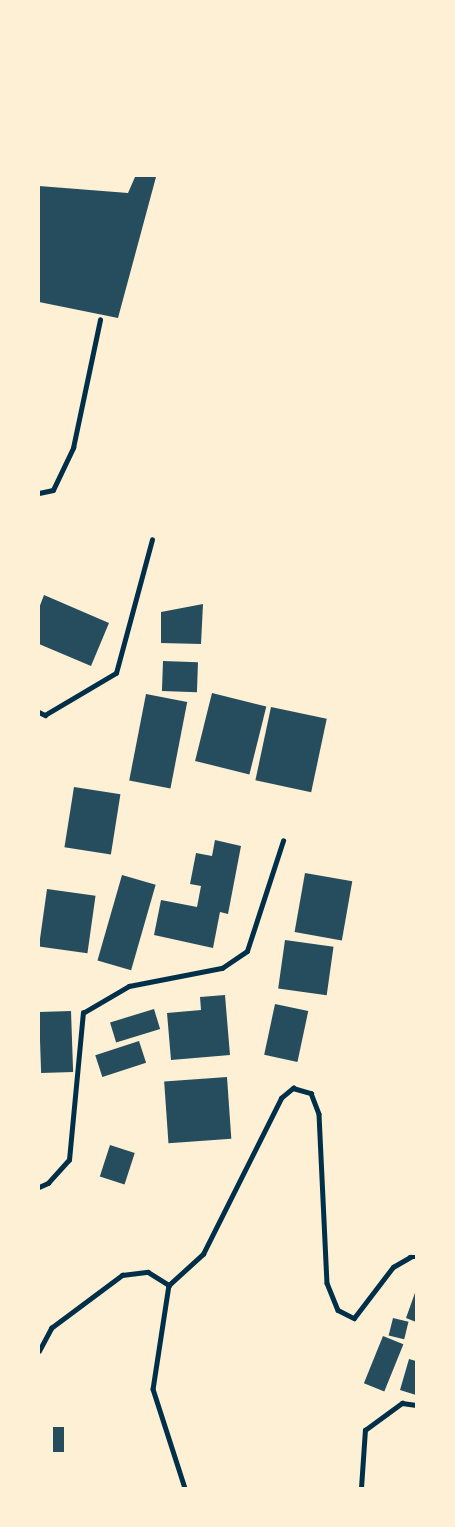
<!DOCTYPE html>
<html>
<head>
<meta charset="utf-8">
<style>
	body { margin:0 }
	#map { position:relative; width:455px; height:1527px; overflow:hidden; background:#fdf0d5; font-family:"Varela Round",sans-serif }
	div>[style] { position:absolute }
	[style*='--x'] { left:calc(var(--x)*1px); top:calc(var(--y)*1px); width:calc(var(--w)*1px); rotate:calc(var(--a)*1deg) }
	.building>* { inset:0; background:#264d5e; transform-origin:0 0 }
	.service>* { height:4.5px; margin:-2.25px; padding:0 2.25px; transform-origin:2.25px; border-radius:2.25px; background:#003049 }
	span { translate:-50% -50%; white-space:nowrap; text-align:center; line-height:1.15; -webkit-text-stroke:6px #fdf0d5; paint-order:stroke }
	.frame { position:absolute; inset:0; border:40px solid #fdf0d5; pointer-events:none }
</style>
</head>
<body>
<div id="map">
	<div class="building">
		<div style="clip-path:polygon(135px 177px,156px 177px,118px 318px,39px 302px,39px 186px,128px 193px)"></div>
		<div style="clip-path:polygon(44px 595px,109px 623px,91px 666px,39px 644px,39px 608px)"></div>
		<div style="clip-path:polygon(203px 604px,201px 644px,161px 643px,161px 612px)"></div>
		<div style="left:163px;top:661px;width:35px;height:30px;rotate:2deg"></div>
		<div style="left:212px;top:693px;width:56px;height:70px;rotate:14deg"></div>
		<div style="left:146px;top:694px;width:42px;height:88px;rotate:11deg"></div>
		<div style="left:271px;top:707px;width:57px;height:75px;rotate:12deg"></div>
		<div style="left:74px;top:787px;width:47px;height:61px;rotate:9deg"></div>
		<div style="clip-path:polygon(215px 840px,241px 846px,228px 914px,220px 912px,213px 948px,154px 935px,161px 900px,197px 907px,201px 886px,190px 884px,196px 853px,212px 856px)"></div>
		<div style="left:305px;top:873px;width:48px;height:60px;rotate:10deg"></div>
		<div style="left:122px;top:875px;width:35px;height:89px;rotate:16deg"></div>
		<div style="left:47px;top:889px;width:49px;height:58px;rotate:8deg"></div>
		<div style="left:285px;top:940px;width:49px;height:49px;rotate:8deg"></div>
		<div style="clip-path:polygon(225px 995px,230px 1055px,171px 1060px,167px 1013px,201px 1010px,200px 997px)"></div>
		<div style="left:275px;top:1004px;width:34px;height:52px;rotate:12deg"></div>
		<div style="left:154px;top:1009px;width:21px;height:46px;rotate:73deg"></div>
		<div style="left:71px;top:1011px;width:61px;height:32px;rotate:88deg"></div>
		<div style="left:139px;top:1041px;width:23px;height:46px;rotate:72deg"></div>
		<div style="left:227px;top:1077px;width:62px;height:63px;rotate:86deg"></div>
		<div style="left:110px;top:1145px;width:26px;height:33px;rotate:18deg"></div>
		<div style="clip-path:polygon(416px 1290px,416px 1322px,406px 1318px)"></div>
		<div style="left:393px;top:1318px;width:16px;height:18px;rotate:14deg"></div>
		<div style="left:383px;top:1336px;width:22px;height:51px;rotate:22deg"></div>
		<div style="clip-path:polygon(409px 1359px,416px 1361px,416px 1395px,400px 1390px)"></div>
		<div style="left:53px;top:1427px;width:11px;height:25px"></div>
	</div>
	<div class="service">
		<div style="--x:39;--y:493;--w:14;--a:-12"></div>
		<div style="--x:53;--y:490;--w:47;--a:-64.5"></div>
		<div style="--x:73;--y:448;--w:131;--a:-78.1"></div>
		<div style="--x:39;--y:712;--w:7;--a:27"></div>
		<div style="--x:45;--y:715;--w:82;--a:-30.6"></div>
		<div style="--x:116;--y:673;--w:138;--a:-74.9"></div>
		<div style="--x:39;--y:1187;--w:10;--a:-24"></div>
		<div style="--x:48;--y:1183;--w:31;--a:-48"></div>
		<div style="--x:69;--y:1160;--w:148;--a:-84.6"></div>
		<div style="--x:83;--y:1013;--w:53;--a:-30.4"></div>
		<div style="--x:129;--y:986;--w:95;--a:-11"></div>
		<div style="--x:222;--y:968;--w:30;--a:-34"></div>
		<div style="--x:247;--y:951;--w:116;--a:-71.9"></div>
		<div style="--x:169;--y:1285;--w:46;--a:-42.4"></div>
		<div style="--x:203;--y:1254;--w:174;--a:-63.4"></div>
		<div style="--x:281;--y:1098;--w:16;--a:-40"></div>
		<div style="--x:293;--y:1088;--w:19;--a:16"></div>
		<div style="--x:311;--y:1093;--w:22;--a:69"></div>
		<div style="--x:319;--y:1114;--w:169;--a:87.3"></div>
		<div style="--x:327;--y:1283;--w:29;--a:68"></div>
		<div style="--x:338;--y:1310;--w:18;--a:27"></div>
		<div style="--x:354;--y:1318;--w:64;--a:-52.6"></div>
		<div style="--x:393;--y:1267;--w:20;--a:-30"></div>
		<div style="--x:410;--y:1257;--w:6;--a:0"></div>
		<div style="--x:39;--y:1351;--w:26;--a:-62"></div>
		<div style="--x:51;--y:1328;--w:89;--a:-36.7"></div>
		<div style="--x:122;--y:1275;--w:26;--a:-7"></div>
		<div style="--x:148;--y:1272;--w:25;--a:32"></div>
		<div style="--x:169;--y:1285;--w:105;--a:98.7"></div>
		<div style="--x:153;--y:1389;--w:104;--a:72.1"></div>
		<div style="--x:361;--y:1488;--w:58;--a:-86.1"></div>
		<div style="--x:365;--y:1430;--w:46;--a:-36.1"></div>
		<div style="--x:402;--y:1403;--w:14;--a:8"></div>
	</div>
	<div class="frame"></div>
</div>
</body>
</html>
